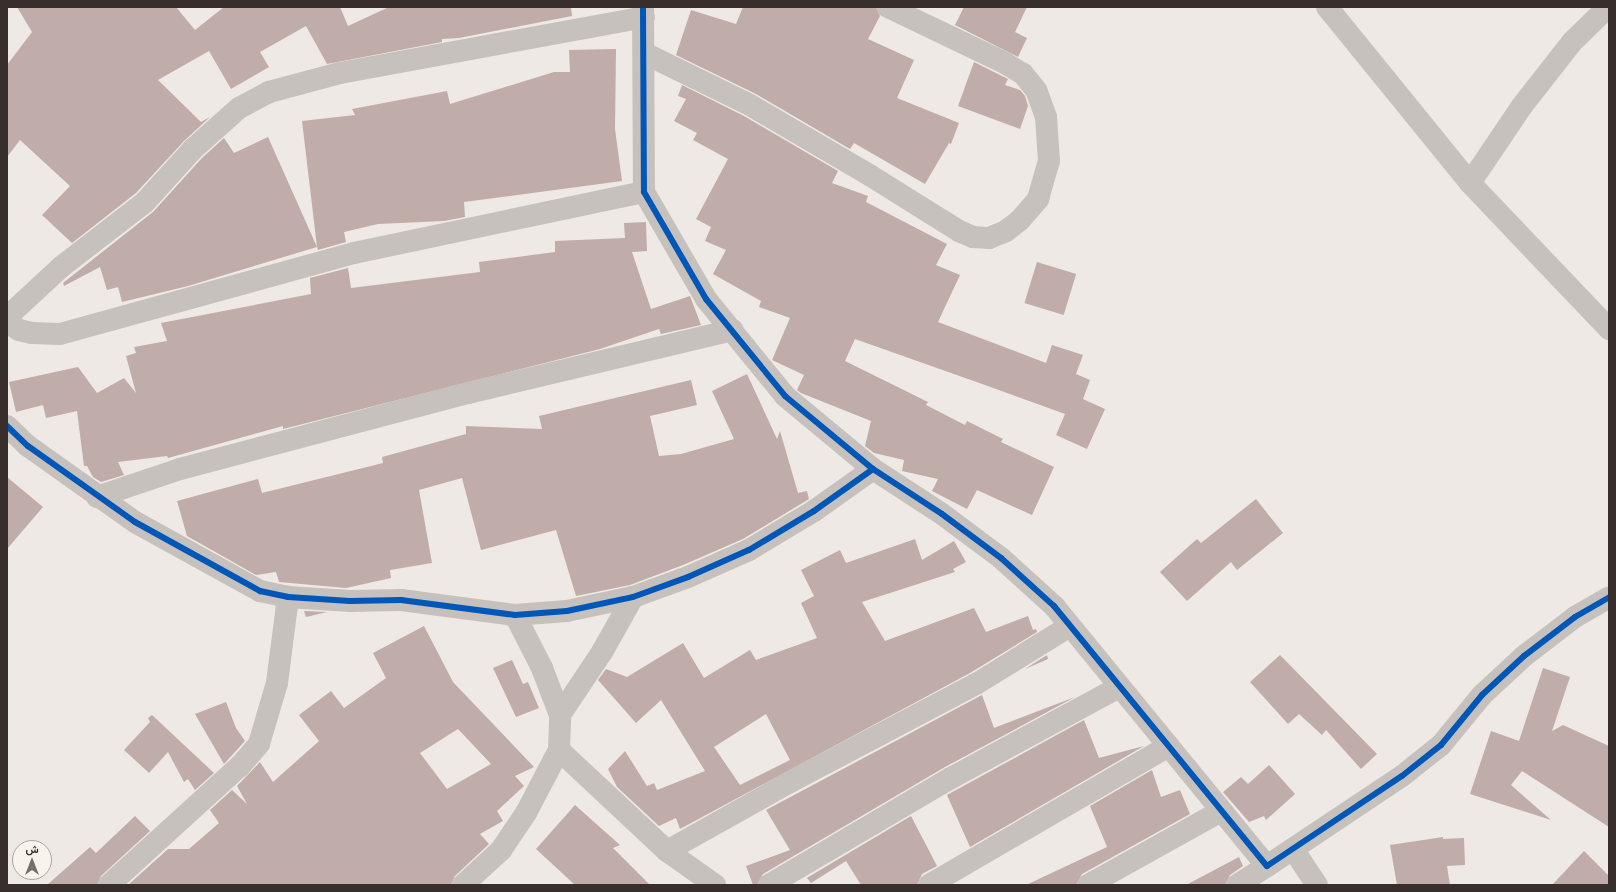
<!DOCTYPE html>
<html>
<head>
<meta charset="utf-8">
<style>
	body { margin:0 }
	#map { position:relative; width:1616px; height:892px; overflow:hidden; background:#eee9e5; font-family:"IBM Plex Sans",Vazirmatn,sans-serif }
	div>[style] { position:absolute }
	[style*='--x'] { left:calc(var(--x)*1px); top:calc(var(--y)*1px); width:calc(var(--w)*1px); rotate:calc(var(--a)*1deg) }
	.building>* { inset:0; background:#c0aca8; transform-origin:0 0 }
	.street>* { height:22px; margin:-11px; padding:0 11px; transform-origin:11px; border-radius:11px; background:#c7c1bd }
	.cycleway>* { height:6px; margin:-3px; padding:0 3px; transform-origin:3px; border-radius:3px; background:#0057b8 }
	span { translate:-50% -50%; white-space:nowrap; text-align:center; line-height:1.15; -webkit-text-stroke:3px #f9f3ed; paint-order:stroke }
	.frame { position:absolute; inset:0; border:8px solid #382e2b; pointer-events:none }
	.north { position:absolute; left:12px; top:840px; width:40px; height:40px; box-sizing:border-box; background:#f9f3ed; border:1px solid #aca49f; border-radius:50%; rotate:0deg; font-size:11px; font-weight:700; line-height:16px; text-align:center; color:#382e2b }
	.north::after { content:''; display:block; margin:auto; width:14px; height:18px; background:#786f6c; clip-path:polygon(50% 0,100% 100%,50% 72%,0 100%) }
</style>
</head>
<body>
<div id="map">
	<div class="building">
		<div style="clip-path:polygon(17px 7px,176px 7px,195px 30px,224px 7px,340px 7px,348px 26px,389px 7px,571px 7px,572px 16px,459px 38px,442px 39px,442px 42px,327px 64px,306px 26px,260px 52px,269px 67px,231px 89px,209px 51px,158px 80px,201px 122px,210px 117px,184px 141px,136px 193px,72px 243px,42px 215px,70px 186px,20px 140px,7px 157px,7px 65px,32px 32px)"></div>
		<div style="clip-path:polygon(743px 7px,876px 7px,880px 16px,868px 39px,914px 60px,897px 98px,959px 123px,951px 144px,949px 143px,925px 184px,854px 143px,850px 149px,756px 94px,676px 55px,691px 10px,736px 24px)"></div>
		<div style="clip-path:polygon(964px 7px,1027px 7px,1015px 32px,1027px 38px,1018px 57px,955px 25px)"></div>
		<div style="clip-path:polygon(616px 49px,615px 129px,622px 181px,464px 202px,465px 217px,444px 221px,378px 224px,344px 232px,346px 242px,318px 250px,317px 247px,188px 286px,122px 302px,118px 287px,107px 290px,100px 267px,64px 286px,63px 283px,153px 212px,202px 158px,224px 138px,234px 153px,268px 137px,317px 247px,302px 121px,355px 115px,352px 109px,447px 91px,450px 104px,554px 72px,570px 72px,569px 50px)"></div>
		<div style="clip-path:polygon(974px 62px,1008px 79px,1005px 85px,1020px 90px,1025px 96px,1028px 106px,1020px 129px,958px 106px)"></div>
		<div style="clip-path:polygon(682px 85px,744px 116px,838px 171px,832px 183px,868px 196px,866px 202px,947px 244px,936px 265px,960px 275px,938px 322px,1046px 363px,1052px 345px,1083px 355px,1076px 374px,1090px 380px,1083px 399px,1105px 409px,1087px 449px,1056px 435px,1065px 414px,985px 385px,855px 339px,845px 361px,928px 402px,926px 405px,965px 425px,967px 421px,1003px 439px,1001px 442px,1054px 467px,1032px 515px,977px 490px,967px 509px,932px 491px,938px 479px,902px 471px,904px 460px,874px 453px,865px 446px,871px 421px,801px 393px,797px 390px,804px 375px,772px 360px,790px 318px,759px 307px,761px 301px,713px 274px,726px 250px,705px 241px,711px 227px,696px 219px,728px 159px,693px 140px,697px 133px,674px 121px,686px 99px,678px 96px)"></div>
		<div style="clip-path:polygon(646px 222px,647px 251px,632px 252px,651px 309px,690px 296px,701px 325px,661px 334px,659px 329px,600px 349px,283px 429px,283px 426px,168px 458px,167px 456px,118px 462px,124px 475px,101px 482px,93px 477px,87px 466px,84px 466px,77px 411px,46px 418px,43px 405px,16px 412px,9px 382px,78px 367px,97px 393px,124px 378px,136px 393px,126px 356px,136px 353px,134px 347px,167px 341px,161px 323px,311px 294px,310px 278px,348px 268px,351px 288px,480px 272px,479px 262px,555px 252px,555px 241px,625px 238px,624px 223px)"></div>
		<div style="left:1037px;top:262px;width:41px;height:43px;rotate:17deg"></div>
		<div style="clip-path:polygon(747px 374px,777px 439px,780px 431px,798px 493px,807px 491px,809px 499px,743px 539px,683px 565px,630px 585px,576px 596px,556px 530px,481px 550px,462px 478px,419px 490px,432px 563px,390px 570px,391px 578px,346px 588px,279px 582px,276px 572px,256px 575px,187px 536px,177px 501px,258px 479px,262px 493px,383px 463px,382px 457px,466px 434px,466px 426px,542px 429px,539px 416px,691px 380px,697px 405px,650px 416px,659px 456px,681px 454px,734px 439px,712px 391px)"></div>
		<div style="clip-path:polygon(7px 477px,43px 507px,7px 549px)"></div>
		<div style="clip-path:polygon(1256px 499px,1283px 533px,1237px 570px,1231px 562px,1187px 601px,1160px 572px,1197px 539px,1201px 543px)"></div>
		<div style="clip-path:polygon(evenodd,915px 539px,922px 560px,954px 541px,966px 562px,953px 569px,955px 572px,862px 602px,885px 641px,974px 608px,986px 632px,1028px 616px,1033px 630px,1036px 629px,1037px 632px,970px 673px,680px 829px,676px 818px,659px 826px,617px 787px,608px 769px,625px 751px,647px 786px,654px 783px,657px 790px,705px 771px,661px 700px,636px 723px,598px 680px,606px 669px,627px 677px,683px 643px,704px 678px,750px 650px,756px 660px,817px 638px,801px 603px,814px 596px,801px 570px,840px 550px,846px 563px,915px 539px,766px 714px,790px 760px,740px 785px,714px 747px,766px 714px)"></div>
		<div style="clip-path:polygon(304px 611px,327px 612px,306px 617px)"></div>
		<div style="clip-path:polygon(evenodd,424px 626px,453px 682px,534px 767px,515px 776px,524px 786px,497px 811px,503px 821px,480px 834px,489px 844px,455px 876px,451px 885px,128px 885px,168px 849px,189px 849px,219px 823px,210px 810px,232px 790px,247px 804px,237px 786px,260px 762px,273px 782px,319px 741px,299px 715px,331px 691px,344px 708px,386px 678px,373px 653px,424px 626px,458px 729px,491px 764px,447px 789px,420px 753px,458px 729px)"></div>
		<div style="clip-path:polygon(1047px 655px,1048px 659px,1025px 669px)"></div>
		<div style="clip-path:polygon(1280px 655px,1377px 754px,1361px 769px,1326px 730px,1322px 735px,1299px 714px,1288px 724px,1250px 682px)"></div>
		<div style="clip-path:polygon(512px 660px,523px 684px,528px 682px,539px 708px,516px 717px,493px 668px)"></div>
		<div style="clip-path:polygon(1543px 668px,1570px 677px,1552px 731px,1563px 725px,1609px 746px,1609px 827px,1522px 771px,1511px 785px,1551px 820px,1470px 794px,1491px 731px,1519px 741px)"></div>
		<div style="clip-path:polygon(982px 695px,994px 728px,1075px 697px,945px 767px,763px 874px,757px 885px,753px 885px,746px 866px,790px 850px,766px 810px)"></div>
		<div style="clip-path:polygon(226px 702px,236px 728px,245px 741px,224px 764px,195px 714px)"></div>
		<div style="clip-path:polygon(152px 715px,214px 773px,195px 790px,188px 779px,184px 782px,168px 752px,149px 773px,124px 750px,150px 722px,148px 718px)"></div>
		<div style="clip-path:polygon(1084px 720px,1099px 758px,1144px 746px,970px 847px,947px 795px)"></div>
		<div style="clip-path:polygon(1269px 765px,1295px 794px,1266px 820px,1264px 816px,1249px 822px,1223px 792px,1241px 777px,1248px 784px)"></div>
		<div style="clip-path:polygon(1152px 770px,1161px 797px,1180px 790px,1190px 814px,1082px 874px,1076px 885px,1026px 885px,1107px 847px,1090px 806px)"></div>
		<div style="clip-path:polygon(575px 805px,620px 845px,613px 848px,650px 885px,575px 885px,536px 849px)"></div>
		<div style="clip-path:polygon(135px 816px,150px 831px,101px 876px,97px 885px,47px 885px,90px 847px,96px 853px)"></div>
		<div style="clip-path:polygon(911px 816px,937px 866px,922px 874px,917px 885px,861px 885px,846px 861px,811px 883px,807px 878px,805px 879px)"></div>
		<div style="clip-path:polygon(1443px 837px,1443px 839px,1464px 838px,1465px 865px,1447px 866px,1450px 885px,1397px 885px,1390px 845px)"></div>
		<div style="clip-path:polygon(1584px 851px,1609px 876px,1609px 885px,1552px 885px)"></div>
		<div style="clip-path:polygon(1239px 857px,1243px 866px,1230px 875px,1225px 885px,1186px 885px)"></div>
	</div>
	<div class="street">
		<div style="--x:643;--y:7;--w:185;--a:89.7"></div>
		<div style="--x:644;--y:192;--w:124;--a:59.9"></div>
		<div style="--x:706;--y:299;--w:125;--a:50.8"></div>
		<div style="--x:785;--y:396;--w:114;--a:39.7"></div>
		<div style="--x:873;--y:469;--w:82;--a:33.1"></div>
		<div style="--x:942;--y:514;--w:74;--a:36.7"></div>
		<div style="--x:1001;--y:558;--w:72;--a:42.2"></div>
		<div style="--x:1054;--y:606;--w:336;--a:50.7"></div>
		<div style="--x:1267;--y:866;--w:162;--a:-33.7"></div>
		<div style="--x:1402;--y:776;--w:50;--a:-38.5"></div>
		<div style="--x:1441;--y:745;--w:65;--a:-50.6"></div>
		<div style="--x:1482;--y:695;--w:57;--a:-42.9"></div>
		<div style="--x:1524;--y:656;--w:64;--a:-37.4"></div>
		<div style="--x:1575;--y:617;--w:39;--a:-30"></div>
		<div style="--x:1327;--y:7;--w:227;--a:50.9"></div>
		<div style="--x:1470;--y:183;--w:202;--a:46.4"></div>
		<div style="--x:644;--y:53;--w:118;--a:26.1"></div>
		<div style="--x:750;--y:105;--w:140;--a:30.4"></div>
		<div style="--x:871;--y:176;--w:104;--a:32"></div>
		<div style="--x:959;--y:231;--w:15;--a:23"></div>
		<div style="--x:973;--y:237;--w:16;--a:4"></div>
		<div style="--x:989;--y:238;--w:18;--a:-22"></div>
		<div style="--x:1006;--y:231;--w:18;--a:-38"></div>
		<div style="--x:1020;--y:220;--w:28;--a:-49"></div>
		<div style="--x:1038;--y:199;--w:40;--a:-74"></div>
		<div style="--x:1049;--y:161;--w:44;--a:-93.9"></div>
		<div style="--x:1046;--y:117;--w:29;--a:-110"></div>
		<div style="--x:1036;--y:90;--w:21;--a:-129"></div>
		<div style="--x:1023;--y:74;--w:21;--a:-149"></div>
		<div style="--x:1005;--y:63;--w:130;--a:-154.4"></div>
		<div style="--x:1470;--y:183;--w:93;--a:-56"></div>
		<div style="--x:1522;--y:106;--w:81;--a:-52"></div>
		<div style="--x:1572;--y:42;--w:50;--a:-44.2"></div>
		<div style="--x:7;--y:317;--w:74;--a:-42.8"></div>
		<div style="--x:61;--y:267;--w:106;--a:-37.7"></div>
		<div style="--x:145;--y:202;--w:72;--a:-47.8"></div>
		<div style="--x:193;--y:149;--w:62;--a:-41.7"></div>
		<div style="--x:239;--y:108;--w:34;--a:-28"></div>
		<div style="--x:269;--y:92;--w:73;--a:-15"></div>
		<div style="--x:340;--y:73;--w:309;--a:-10.4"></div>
		<div style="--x:7;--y:322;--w:14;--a:34"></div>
		<div style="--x:19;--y:330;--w:13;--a:13"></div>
		<div style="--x:32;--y:333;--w:28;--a:2"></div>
		<div style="--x:60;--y:334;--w:305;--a:-15.4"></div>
		<div style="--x:354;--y:253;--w:296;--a:-11.9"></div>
		<div style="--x:7;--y:426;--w:29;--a:44"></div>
		<div style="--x:28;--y:446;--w:131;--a:35.4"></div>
		<div style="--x:135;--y:522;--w:143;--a:28.9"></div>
		<div style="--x:260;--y:591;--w:29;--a:12"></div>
		<div style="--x:288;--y:597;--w:62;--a:3.7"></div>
		<div style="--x:350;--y:601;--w:51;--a:-1.1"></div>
		<div style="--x:401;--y:600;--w:115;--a:7.5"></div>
		<div style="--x:515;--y:615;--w:52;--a:-4.4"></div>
		<div style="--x:567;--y:611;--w:67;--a:-12"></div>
		<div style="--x:633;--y:597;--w:59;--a:-20"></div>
		<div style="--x:688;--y:577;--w:67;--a:-23.9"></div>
		<div style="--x:749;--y:550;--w:76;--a:-31"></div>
		<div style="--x:814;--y:511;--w:72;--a:-35.4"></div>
		<div style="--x:97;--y:497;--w:88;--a:-18.6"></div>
		<div style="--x:180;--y:469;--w:298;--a:-14.8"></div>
		<div style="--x:468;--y:393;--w:272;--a:-13.4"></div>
		<div style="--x:560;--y:715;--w:76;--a:-56.3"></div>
		<div style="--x:602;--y:652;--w:63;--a:-60.6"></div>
		<div style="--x:559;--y:750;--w:148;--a:43.1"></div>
		<div style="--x:667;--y:851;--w:141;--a:-29.3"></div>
		<div style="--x:790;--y:782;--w:210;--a:-27.8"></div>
		<div style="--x:976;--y:684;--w:110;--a:-31.7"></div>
		<div style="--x:1293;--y:849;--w:43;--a:56.3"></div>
		<div style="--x:667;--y:851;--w:59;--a:35.3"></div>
		<div style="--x:109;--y:885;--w:177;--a:-42.3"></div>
		<div style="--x:240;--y:766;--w:29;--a:-49"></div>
		<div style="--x:259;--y:744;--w:64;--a:-73.6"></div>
		<div style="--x:277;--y:683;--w:87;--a:-82.7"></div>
		<div style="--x:463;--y:885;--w:52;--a:-42.6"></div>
		<div style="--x:501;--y:850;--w:45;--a:-56"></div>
		<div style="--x:526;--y:813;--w:71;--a:-62.4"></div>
		<div style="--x:559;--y:750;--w:35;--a:-88"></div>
		<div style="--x:560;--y:715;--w:50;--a:-111"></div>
		<div style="--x:542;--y:668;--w:59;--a:-117"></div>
		<div style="--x:769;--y:885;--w:211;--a:-30.5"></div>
		<div style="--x:951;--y:778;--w:191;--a:-28.4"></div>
		<div style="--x:929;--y:885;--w:277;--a:-30.1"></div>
		<div style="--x:1088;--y:885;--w:152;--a:-29.1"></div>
		<div style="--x:1237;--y:885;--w:36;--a:-32"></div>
	</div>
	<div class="cycleway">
		<div style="--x:643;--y:7;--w:185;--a:89.7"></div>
		<div style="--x:644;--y:192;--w:124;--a:59.9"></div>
		<div style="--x:706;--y:299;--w:125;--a:50.8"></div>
		<div style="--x:785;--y:396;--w:114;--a:39.7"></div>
		<div style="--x:873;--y:469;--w:82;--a:33.1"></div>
		<div style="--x:942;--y:514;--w:74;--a:36.7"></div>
		<div style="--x:1001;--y:558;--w:72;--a:42.2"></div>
		<div style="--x:1054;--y:606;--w:336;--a:50.7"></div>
		<div style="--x:1267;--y:866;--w:162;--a:-33.7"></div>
		<div style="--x:1402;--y:776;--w:50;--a:-38.5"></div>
		<div style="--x:1441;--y:745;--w:65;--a:-50.6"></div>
		<div style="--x:1482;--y:695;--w:57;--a:-42.9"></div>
		<div style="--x:1524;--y:656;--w:64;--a:-37.4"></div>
		<div style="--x:1575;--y:617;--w:39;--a:-30"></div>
		<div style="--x:7;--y:426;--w:29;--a:44"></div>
		<div style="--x:28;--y:446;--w:131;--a:35.4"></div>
		<div style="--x:135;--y:522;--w:143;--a:28.9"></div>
		<div style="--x:260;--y:591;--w:29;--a:12"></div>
		<div style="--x:288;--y:597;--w:62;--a:3.7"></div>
		<div style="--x:350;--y:601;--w:51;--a:-1.1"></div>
		<div style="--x:401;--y:600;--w:115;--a:7.5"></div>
		<div style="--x:515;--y:615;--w:52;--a:-4.4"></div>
		<div style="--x:567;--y:611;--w:67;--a:-12"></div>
		<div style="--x:633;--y:597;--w:59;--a:-20"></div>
		<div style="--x:688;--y:577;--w:67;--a:-23.9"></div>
		<div style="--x:749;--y:550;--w:76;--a:-31"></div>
		<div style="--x:814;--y:511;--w:72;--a:-35.4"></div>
	</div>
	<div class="frame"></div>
	<div class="north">ش</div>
</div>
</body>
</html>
